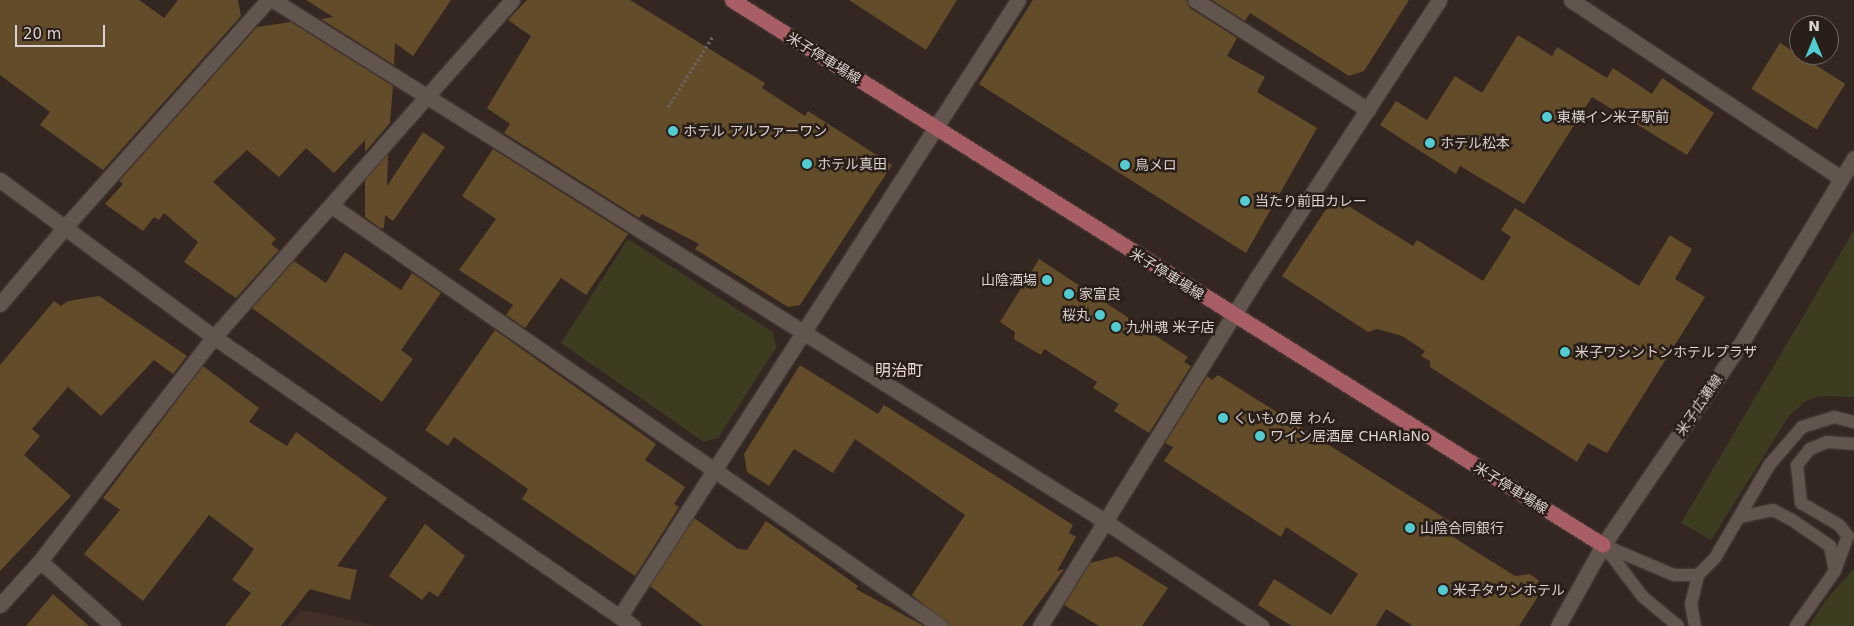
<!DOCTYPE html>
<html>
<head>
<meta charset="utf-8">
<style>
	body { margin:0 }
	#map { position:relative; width:1854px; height:626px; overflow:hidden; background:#342722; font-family:"DejaVu Sans","Noto Sans JP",sans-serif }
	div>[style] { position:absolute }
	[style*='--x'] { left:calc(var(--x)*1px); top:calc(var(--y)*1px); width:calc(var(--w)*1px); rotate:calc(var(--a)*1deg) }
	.built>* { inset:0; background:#423028 }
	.green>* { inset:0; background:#3d3c21 }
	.building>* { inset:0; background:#634c2a; transform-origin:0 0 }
	.path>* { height:3px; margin-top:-1.5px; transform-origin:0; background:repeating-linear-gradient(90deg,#6e625e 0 2.5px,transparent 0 5px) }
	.roads { filter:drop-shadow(0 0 1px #4d423e) drop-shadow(0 0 1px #4d423e) }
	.service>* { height:12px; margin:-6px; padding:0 6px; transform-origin:6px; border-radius:6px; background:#62554e }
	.minor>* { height:15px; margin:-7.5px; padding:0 7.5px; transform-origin:7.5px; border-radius:7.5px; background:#62554e }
	.tertiary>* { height:15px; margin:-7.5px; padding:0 7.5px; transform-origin:7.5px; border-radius:7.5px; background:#62554e }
	.secondary>* { height:15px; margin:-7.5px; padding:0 7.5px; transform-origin:7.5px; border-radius:7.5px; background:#62554e }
	.primary>* { height:15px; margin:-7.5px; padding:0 7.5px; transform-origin:7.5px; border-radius:7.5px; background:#a95d64 }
	.dots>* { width:14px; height:14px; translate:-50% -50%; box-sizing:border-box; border:2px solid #2a1e19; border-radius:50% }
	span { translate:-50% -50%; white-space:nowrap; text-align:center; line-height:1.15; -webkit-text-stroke:5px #2a1e19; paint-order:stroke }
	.street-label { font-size:14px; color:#dbd2cf }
	.poi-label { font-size:14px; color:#dbd2cf }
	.left { translate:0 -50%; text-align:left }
	.right { translate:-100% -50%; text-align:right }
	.quarter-label { font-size:16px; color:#ebdad3 }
	.north { position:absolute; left:1789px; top:15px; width:50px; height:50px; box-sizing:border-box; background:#2a1e19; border:1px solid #716662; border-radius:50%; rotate:0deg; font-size:14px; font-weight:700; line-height:20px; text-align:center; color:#dbd2cf }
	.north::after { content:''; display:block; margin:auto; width:18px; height:22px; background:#52ccd1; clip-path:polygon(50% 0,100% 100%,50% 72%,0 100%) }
	.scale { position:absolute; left:15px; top:25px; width:90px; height:22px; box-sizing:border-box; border:2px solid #dbd2cf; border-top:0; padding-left:6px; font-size:15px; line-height:18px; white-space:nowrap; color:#dbd2cf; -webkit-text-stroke:4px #2a1e19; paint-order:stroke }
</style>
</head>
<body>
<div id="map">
	<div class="built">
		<div style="clip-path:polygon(300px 611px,315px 612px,378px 626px,288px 626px)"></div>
	</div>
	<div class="green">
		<div style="clip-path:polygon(1854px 230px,1854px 397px,1820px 396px,1806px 401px,1789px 416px,1711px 540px,1681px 523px)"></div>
		<div style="clip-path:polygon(628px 239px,773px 332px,776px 348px,718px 438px,704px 442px,561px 343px)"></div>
		<div style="clip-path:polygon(1854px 568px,1854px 626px,1809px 626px,1825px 601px)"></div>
	</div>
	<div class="building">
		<div style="clip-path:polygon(0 0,139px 0,164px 18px,178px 0,238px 0,241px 16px,103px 170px,40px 125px,50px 112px,0 75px)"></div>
		<div style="clip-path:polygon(306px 0,451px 0,413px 56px,395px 43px,394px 65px,321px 19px,333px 17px)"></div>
		<div style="clip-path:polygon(527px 0,630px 0,765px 83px,762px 88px,805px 116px,808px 111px,892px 165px,800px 305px,788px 307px,695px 249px,699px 244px,642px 214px,639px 218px,504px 133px,510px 124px,487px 108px,531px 36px,508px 20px)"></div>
		<div style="clip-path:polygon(849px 0,957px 0,926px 50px)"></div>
		<div style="clip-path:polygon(1033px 0,1186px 0,1190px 8px,1237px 38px,1227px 56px,1265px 77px,1257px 92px,1317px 128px,1246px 253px,979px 84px)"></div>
		<div style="clip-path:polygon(1212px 0,1409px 0,1364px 71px,1349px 76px,1250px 13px,1245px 21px)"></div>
		<div style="clip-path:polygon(291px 22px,393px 86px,390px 123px,365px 152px,365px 140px,334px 173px,306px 148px,279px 177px,247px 150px,213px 182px,276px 239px,271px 244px,279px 250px,236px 298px,184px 262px,198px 242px,164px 213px,159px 220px,154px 217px,143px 231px,105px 204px,123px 184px,119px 181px,257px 27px)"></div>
		<div style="clip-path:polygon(1518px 35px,1552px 56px,1557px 47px,1607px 78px,1613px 68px,1652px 94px,1662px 78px,1714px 113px,1687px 155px,1592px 97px,1524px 204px,1460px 166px,1456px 174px,1380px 125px,1396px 101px,1427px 120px,1455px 76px,1482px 93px)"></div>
		<div style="left:1780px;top:43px;width:77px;height:54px;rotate:32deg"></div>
		<div style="clip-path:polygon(423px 132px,445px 147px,393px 221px,385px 215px,384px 228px,380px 228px,365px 217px,365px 180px,388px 154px,387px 186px)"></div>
		<div style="clip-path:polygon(493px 149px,628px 234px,586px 295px,561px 278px,525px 328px,506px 315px,513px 305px,459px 270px,496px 219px,462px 196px)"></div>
		<div style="clip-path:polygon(1334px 197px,1413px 246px,1417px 240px,1483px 281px,1511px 237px,1501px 230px,1515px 208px,1639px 286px,1670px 235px,1692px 249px,1675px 279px,1705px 297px,1607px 453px,1588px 443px,1577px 462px,1430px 367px,1430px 361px,1421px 356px,1425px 351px,1402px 336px,1377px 329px,1368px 332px,1282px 276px)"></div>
		<div style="clip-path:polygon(345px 252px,401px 290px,412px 273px,441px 293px,401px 350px,413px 359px,382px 402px,252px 308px,294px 261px,326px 283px)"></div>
		<div style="clip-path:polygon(1039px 259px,1188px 357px,1184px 362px,1191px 366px,1149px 433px,1114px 411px,1119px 404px,1093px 388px,1097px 382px,1044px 349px,1041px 355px,1014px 339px,1015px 332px,1000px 322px)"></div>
		<div style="clip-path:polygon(99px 296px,187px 356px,173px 374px,154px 360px,101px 416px,68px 387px,32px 429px,40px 436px,24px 455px,71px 496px,0 571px,0 365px,54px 301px,61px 306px,68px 301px)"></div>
		<div style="clip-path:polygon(495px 330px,656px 444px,645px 460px,685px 487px,674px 504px,679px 507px,635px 576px,522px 499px,528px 489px,454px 437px,448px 446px,425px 430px)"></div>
		<div style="clip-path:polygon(800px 365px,878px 414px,884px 405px,1073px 525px,1069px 533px,1076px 537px,1057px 571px,1064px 569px,1022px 626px,949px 626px,912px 595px,965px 515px,855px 439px,833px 473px,794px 449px,769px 486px,747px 472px,744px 454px)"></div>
		<div style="clip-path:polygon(203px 366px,259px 408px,249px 422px,287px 446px,296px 432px,387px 498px,337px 566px,357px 570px,350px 600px,310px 589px,281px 626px,225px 626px,251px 593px,232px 580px,254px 549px,209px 515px,143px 601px,84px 554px,120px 510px,103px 498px)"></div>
		<div style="clip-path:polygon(1218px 375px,1451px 522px,1445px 532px,1515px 576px,1530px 574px,1539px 581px,1537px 598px,1519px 626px,1413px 626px,1386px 609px,1376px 626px,1292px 626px,1258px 605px,1274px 579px,1331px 615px,1358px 574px,1286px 527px,1281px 537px,1164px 461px,1173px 447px,1165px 443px,1207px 376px,1212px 380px)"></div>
		<div style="clip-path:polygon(694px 518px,738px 549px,747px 550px,766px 521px,858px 586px,856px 589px,924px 626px,703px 626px,650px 586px)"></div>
		<div style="clip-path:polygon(425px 524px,465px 556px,438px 597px,429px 591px,422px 600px,389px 576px)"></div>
		<div style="clip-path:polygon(1117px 556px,1168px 588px,1142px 626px,1099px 626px,1064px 605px,1090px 563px)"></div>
		<div style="clip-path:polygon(53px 594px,89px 626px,26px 626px)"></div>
	</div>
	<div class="path">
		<div style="--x:668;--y:107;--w:84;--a:-57.6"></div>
	</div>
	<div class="roads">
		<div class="service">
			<div style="--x:1740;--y:517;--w:34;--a:-12"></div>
			<div style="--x:1773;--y:510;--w:21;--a:28"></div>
			<div style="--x:1792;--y:520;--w:46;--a:34.4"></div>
			<div style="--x:1830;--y:546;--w:25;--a:79"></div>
			<div style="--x:1603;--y:545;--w:77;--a:22.9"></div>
			<div style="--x:1674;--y:575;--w:24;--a:0"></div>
			<div style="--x:1698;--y:575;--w:24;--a:-45"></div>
			<div style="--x:1715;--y:558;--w:109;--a:-59.7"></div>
			<div style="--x:1770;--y:464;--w:49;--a:-49.1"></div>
			<div style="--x:1802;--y:427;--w:34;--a:-17"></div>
			<div style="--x:1834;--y:417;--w:21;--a:14"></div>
			<div style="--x:1605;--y:547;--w:63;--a:52.8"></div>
			<div style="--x:1643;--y:597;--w:45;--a:39.6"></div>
			<div style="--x:1695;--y:626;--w:22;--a:-100"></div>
			<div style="--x:1691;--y:604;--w:30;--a:-76"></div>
			<div style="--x:1796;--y:626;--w:67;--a:-54.7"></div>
			<div style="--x:1835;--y:571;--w:37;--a:-70"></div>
			<div style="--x:1848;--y:536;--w:14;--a:-129"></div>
			<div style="--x:1839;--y:525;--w:44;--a:-149.9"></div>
			<div style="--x:1801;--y:503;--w:38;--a:-96"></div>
			<div style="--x:1797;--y:465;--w:21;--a:-51"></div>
			<div style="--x:1810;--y:449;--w:18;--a:-22"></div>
			<div style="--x:1827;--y:442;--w:27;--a:4"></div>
		</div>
		<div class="minor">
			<div style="--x:273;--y:0;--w:983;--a:32.07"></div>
			<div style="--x:1106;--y:522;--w:187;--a:33.9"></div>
			<div style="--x:1195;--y:0;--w:205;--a:32.4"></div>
			<div style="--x:1571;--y:0;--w:323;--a:33.4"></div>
			<div style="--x:332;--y:206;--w:739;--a:34.64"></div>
			<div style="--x:65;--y:227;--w:305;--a:-48.2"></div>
			<div style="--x:40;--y:561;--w:98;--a:41.7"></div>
			<div style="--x:0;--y:605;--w:59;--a:-47.7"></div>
			<div style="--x:40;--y:561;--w:284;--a:-52.2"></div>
			<div style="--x:214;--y:337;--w:450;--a:-48.5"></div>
			<div style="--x:620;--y:616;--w:733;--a:-57.13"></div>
			<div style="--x:1040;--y:626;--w:412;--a:-58.1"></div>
			<div style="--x:1258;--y:276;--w:330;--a:-56.7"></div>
		</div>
		<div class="tertiary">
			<div style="--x:0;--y:180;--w:265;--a:36.3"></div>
			<div style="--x:214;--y:337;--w:509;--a:34.6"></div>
			<div style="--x:0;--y:304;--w:101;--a:-49.8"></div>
		</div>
		<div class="secondary">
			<div style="--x:1558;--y:626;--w:93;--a:-60.9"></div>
			<div style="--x:1603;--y:545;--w:242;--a:-55.6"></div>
			<div style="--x:1740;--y:345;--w:219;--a:-58.6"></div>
		</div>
		<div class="primary">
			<div style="--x:732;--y:0;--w:1027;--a:32.03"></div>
		</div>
	</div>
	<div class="dots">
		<div style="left:1547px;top:117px;background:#52ccd1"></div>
		<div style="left:673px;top:131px;background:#52ccd1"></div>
		<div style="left:1430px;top:143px;background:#52ccd1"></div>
		<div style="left:807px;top:164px;background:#52ccd1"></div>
		<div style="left:1125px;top:165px;background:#52ccd1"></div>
		<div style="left:1245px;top:201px;background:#52ccd1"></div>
		<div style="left:1047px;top:280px;background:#52ccd1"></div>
		<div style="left:1069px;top:294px;background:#52ccd1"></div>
		<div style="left:1100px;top:315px;background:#52ccd1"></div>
		<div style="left:1116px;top:327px;background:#52ccd1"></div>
		<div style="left:1565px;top:352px;background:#52ccd1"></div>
		<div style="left:1223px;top:418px;background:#52ccd1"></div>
		<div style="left:1260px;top:436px;background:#52ccd1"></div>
		<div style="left:1410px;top:528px;background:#52ccd1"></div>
		<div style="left:1443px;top:590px;background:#52ccd1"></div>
	</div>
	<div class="street-label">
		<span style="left:824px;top:58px;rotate:32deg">米子停車場線</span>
		<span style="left:1167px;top:274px;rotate:32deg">米子停車場線</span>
		<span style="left:1699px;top:405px;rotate:-56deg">米子広瀬線</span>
		<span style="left:1511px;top:488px;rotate:32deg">米子停車場線</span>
	</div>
	<div class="poi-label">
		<span class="left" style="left:1557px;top:117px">東横イン米子駅前</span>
		<span class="left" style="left:683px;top:131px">ホテル アルファーワン</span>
		<span class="left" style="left:1440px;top:143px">ホテル松本</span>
		<span class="left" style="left:817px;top:164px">ホテル真田</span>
		<span class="left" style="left:1135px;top:165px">鳥メロ</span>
		<span class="left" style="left:1255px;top:201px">当たり前田カレー</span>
		<span class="right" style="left:1037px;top:280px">山陰酒場</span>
		<span class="left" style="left:1079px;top:294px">家富良</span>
		<span class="right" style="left:1090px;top:315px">桜丸</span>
		<span class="left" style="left:1126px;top:327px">九州魂 米子店</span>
		<span class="left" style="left:1575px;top:352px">米子ワシントンホテルプラザ</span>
		<span class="left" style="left:1233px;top:418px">くいもの屋 わん</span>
		<span class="left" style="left:1270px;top:436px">ワイン居酒屋 CHARlaNo</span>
		<span class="left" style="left:1420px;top:528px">山陰合同銀行</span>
		<span class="left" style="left:1453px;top:590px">米子タウンホテル</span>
	</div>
	<div class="quarter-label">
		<span style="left:899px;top:371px">明治町</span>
	</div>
	<div class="north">N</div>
	<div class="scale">20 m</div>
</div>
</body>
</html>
